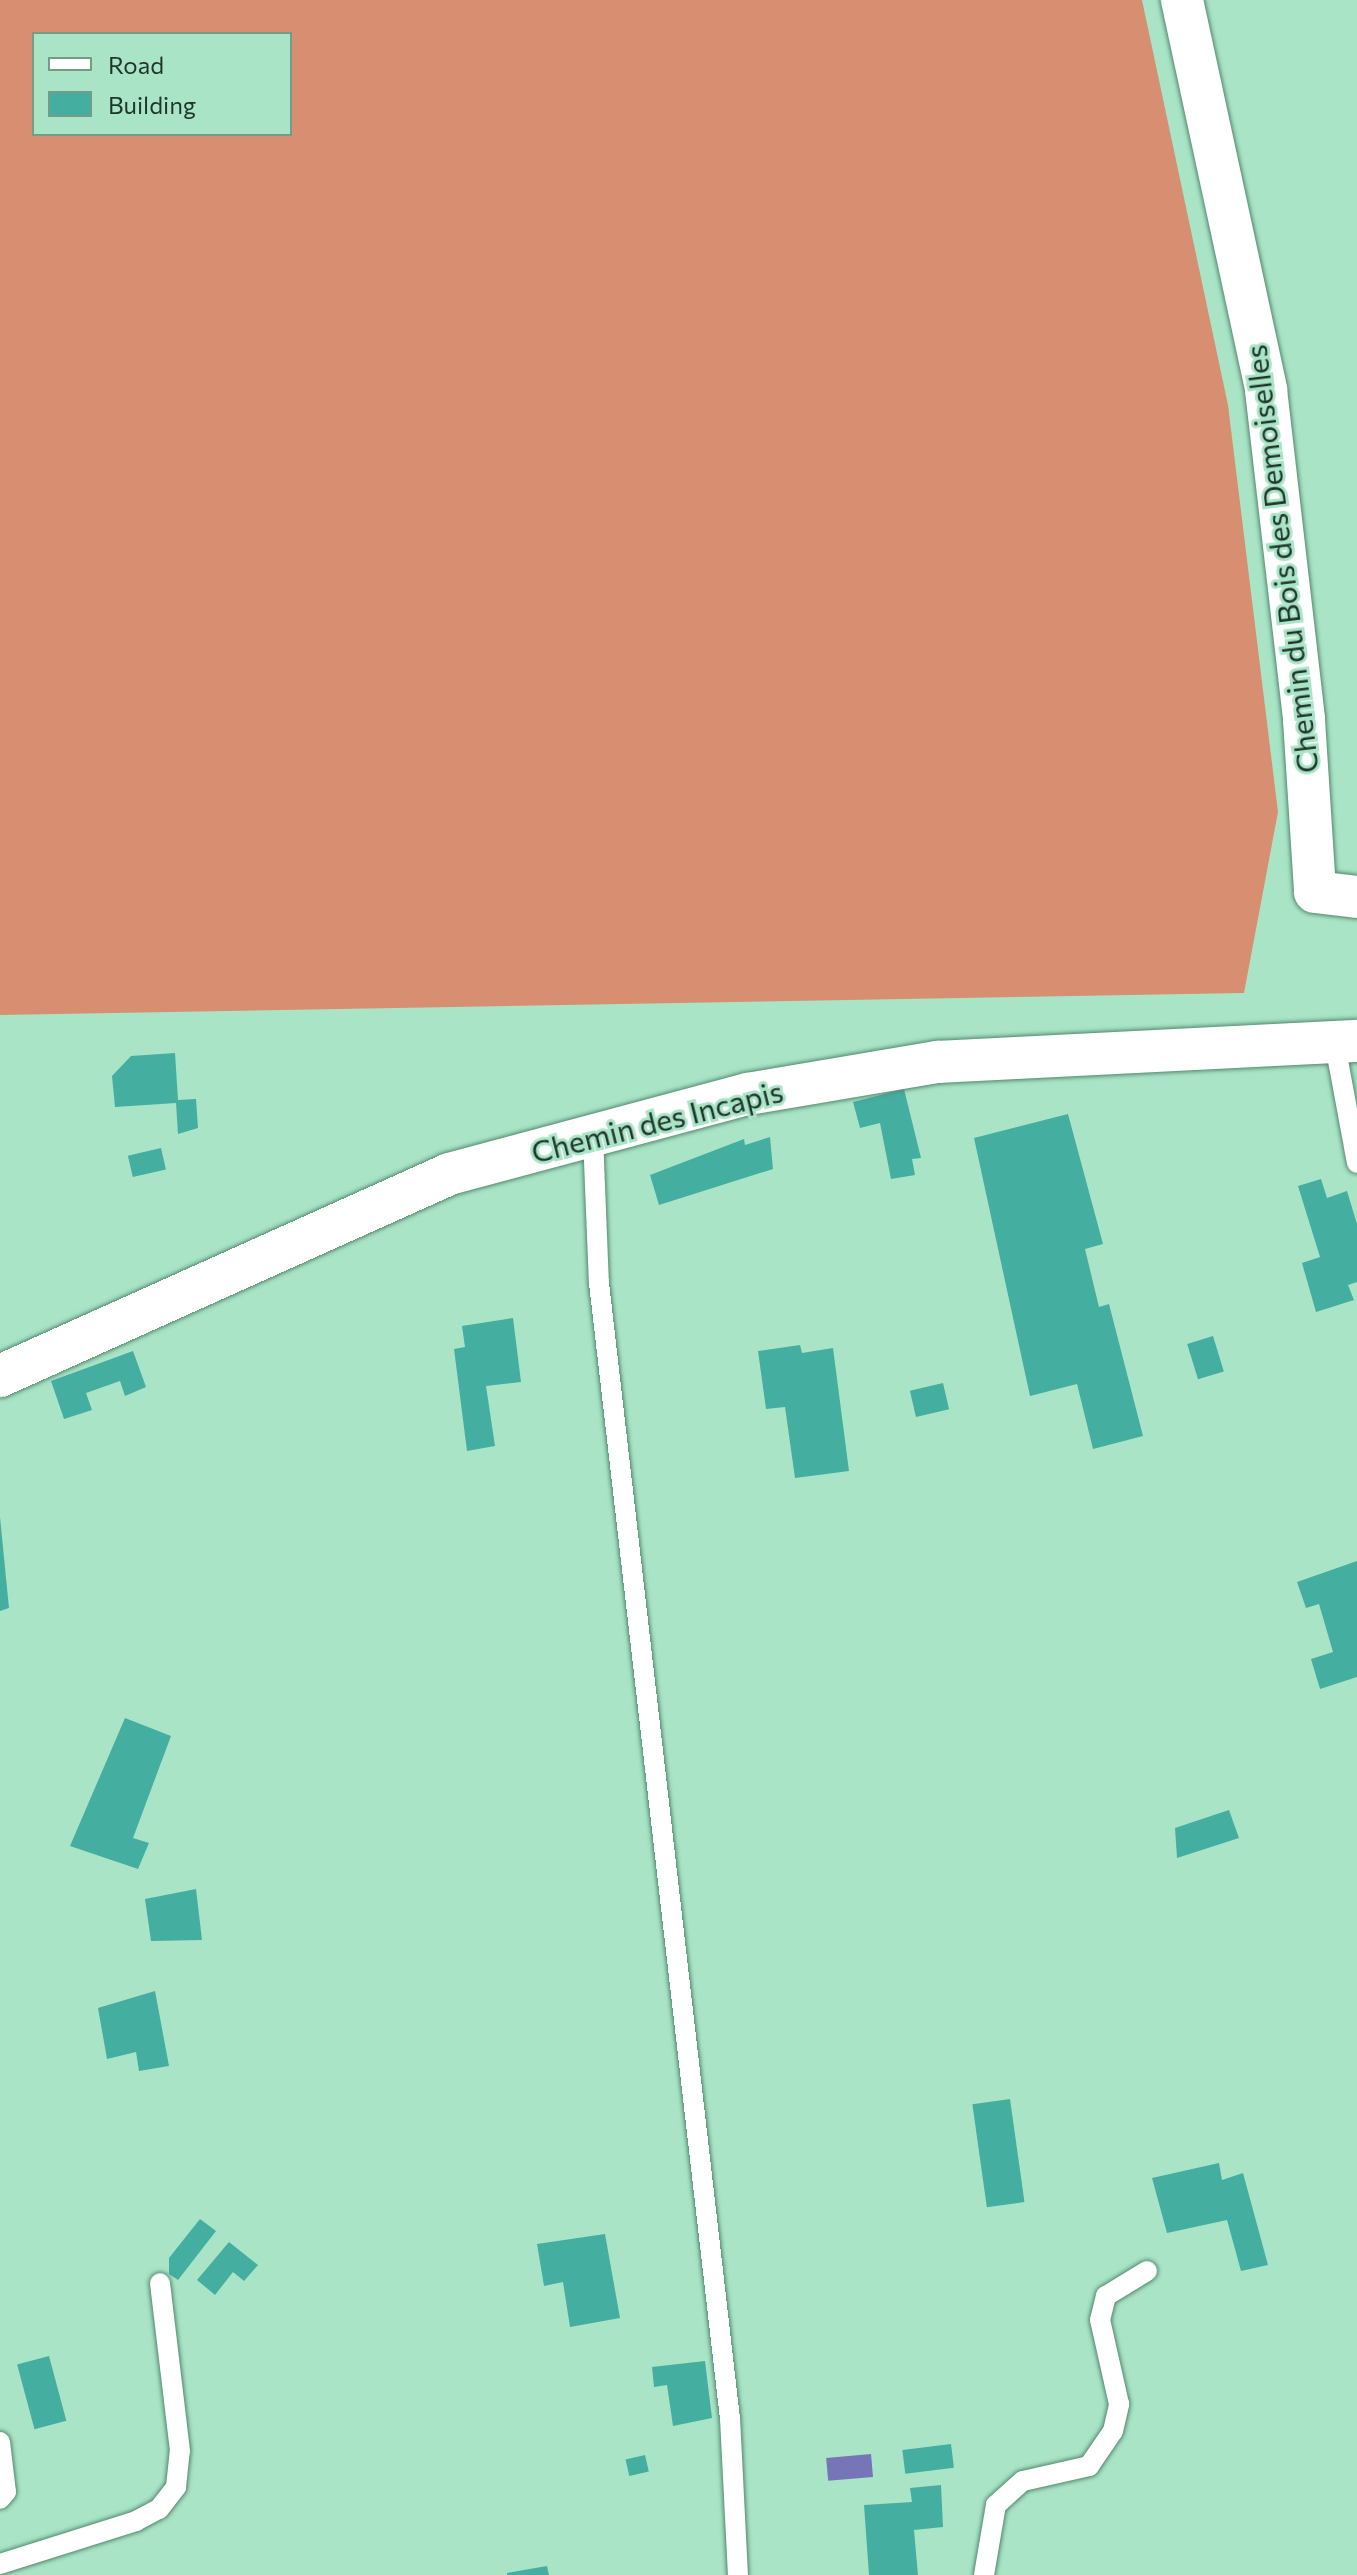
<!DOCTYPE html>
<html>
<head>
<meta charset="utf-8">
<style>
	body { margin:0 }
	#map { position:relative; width:1357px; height:2575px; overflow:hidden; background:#aae4c7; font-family:Commissioner,sans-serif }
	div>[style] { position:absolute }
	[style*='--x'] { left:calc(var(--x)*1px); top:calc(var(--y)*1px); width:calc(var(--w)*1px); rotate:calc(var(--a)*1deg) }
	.forest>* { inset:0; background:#d88f71 }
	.water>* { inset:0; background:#7575b7; transform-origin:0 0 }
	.building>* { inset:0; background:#44aea0; transform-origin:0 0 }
	.roads { filter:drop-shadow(0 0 2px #52896f) drop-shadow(0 0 2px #52896f) }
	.lane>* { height:20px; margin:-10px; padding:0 10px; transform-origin:10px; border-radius:10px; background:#fff }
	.street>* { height:42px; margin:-21px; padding:0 21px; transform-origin:21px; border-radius:21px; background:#fff }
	span { translate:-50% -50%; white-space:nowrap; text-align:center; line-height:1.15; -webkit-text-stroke:6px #aae4c7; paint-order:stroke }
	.street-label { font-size:30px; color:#1e352a }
	.legend { position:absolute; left:32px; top:32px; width:260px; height:104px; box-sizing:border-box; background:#aae4c7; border:2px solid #729e88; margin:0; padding:10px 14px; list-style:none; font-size:24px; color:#1e352a }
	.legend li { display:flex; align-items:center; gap:16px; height:40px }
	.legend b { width:40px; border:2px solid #729e88 }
</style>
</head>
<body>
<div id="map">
	<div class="forest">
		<div style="clip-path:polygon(evenodd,0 0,1142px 0,1228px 405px,1278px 812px,1244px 993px,0 1015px,0 0,290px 34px,290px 134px,34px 134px,34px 34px,290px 34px)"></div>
	</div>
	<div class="water">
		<div style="left:871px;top:2454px;width:23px;height:45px;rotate:85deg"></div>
	</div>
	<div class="building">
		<div style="clip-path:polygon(175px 1053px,178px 1100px,196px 1099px,198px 1128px,178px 1134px,176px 1103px,115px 1107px,112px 1076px,131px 1056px)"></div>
		<div style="clip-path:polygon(904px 1089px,921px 1158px,912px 1159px,915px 1175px,891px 1179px,880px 1123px,860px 1128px,853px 1102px)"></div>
		<div style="clip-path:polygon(1068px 1114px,1103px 1244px,1085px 1249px,1099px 1307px,1109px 1304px,1143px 1436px,1093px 1449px,1077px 1384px,1030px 1396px,974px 1138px)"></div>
		<div style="clip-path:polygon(770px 1137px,773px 1169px,659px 1205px,650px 1175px,744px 1139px,745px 1145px)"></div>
		<div style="left:161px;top:1148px;width:22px;height:34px;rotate:77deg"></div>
		<div style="clip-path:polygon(1321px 1179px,1327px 1198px,1347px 1191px,1357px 1224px,1357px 1282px,1348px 1285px,1354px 1300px,1316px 1312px,1302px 1263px,1320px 1257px,1298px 1186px)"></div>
		<div style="clip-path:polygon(513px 1318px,521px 1382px,486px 1386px,495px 1446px,467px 1451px,454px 1349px,465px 1347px,462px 1326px)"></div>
		<div style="left:1213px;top:1336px;width:37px;height:27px;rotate:73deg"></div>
		<div style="clip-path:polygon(800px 1345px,802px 1353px,833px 1348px,849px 1471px,795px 1478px,785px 1407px,766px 1409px,758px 1351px)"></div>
		<div style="clip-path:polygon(133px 1351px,146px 1387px,125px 1396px,120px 1381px,86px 1393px,92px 1410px,64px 1419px,51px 1381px)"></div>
		<div style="left:943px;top:1383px;width:27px;height:34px;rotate:77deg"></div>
		<div style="clip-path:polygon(0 1517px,9px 1608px,0 1611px)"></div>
		<div style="clip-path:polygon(1357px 1561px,1357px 1677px,1320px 1689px,1311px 1659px,1333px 1652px,1319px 1604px,1306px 1608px,1297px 1582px)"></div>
		<div style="clip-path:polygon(125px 1718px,171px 1736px,133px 1838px,149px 1843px,138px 1869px,70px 1846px)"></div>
		<div style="clip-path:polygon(1229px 1810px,1239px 1838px,1177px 1858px,1175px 1828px)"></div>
		<div style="clip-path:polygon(196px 1889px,202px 1940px,151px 1941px,145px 1899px)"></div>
		<div style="clip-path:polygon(155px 1991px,169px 2066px,139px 2071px,136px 2052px,107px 2059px,98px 2008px)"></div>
		<div style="left:1010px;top:2099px;width:104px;height:38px;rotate:82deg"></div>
		<div style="clip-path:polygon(1219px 2163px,1222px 2180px,1243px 2173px,1268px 2265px,1241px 2271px,1227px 2220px,1167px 2233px,1152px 2178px)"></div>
		<div style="clip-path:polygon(200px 2219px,216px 2231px,178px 2280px,169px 2274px,169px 2258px)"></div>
		<div style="clip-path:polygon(605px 2234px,620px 2318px,570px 2327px,563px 2282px,544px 2286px,537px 2244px)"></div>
		<div style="clip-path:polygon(229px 2242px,258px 2265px,244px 2281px,233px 2272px,215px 2295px,197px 2280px)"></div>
		<div style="left:49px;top:2356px;width:67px;height:33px;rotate:75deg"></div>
		<div style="clip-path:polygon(705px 2361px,712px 2418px,673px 2426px,667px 2385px,654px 2387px,652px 2367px)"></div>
		<div style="left:951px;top:2444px;width:24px;height:49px;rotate:83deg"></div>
		<div style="left:645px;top:2455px;width:17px;height:20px;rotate:77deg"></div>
		<div style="clip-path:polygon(941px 2485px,943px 2527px,914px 2530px,918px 2575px,869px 2575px,864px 2505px,912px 2502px,910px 2488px)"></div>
		<div style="clip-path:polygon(547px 2566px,549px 2575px,507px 2575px,507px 2573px)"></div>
	</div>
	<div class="roads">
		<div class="lane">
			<div style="--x:1334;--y:1039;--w:126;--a:79.5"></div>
			<div style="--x:593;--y:1136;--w:147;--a:87.7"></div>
			<div style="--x:599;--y:1283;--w:1143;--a:83.42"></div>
			<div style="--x:730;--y:2418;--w:157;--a:87.1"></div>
			<div style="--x:0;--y:2442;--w:50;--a:83.2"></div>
			<div style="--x:6;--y:2492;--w:9;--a:131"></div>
			<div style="--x:0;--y:2564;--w:143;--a:-17.5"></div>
			<div style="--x:136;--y:2521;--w:26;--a:-28"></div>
			<div style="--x:159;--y:2509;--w:28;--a:-52"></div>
			<div style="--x:176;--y:2487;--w:36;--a:-84"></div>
			<div style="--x:180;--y:2451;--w:169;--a:-96.8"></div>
			<div style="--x:984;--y:2575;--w:71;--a:-80.3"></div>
			<div style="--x:996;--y:2505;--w:36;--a:-42"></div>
			<div style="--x:1023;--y:2481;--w:68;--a:-12.8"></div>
			<div style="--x:1089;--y:2466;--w:42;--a:-55.6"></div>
			<div style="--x:1113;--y:2431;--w:28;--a:-77"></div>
			<div style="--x:1119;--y:2404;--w:86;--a:-102.7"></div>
			<div style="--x:1100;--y:2320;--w:25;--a:-76"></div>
			<div style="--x:1106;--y:2296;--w:48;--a:-31.4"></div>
		</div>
		<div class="street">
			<div style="--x:1182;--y:0;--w:399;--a:77.8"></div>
			<div style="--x:1266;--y:390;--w:332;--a:83.4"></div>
			<div style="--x:1304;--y:720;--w:172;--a:86.3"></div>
			<div style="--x:1315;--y:892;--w:42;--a:6.8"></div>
			<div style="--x:0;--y:1376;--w:492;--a:-24.2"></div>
			<div style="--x:449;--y:1174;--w:310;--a:-15"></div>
			<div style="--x:748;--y:1094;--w:193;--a:-9.6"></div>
			<div style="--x:938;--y:1062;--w:420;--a:-2.9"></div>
		</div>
	</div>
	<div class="street-label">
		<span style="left:1281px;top:559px;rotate:-97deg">Chemin du Bois des Demoiselles</span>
		<span style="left:657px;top:1121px;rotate:-14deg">Chemin des Incapis</span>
	</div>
	<ul class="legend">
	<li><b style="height:10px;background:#fff"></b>Road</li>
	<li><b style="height:22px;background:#44aea0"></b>Building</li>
	</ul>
</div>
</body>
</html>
